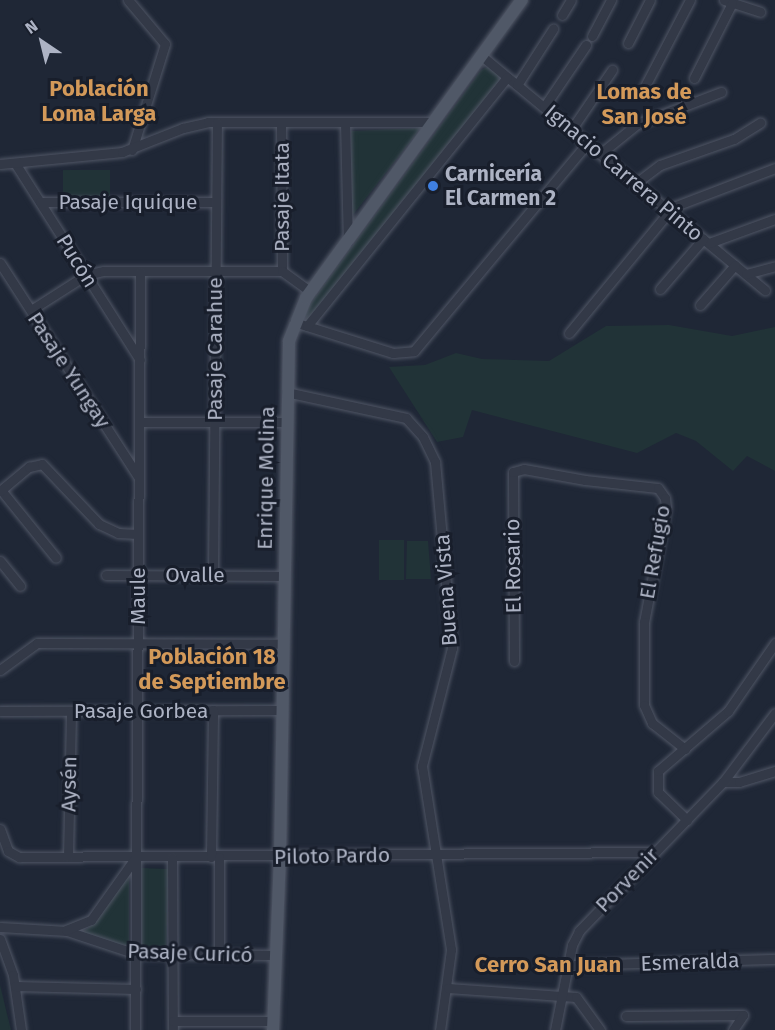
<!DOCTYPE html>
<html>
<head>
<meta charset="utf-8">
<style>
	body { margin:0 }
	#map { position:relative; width:775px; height:1030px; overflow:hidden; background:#1f2736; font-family:"Fira Sans",sans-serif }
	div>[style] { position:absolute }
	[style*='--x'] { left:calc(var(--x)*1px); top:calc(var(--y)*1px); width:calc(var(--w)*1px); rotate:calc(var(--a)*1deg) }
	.green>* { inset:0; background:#213337; transform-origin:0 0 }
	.roads { filter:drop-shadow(0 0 2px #505665) drop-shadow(0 0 2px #505665) }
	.minor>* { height:9px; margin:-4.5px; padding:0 4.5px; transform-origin:4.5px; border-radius:4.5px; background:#333947 }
	.major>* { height:12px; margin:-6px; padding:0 6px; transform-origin:6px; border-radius:6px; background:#505867 }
	.dots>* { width:16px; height:16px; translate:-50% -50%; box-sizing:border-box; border:3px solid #181e2b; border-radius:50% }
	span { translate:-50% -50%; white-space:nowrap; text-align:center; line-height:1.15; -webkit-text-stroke:6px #181e2b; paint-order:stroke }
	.street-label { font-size:21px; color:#adb3c4 }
	.poi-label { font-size:21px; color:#adb3c4; font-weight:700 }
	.left { translate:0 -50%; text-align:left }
	.neighbourhood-label { font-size:22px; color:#d39959; font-weight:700 }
	.north { position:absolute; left:12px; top:12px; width:60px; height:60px; -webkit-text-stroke:4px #181e2b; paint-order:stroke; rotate:325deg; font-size:16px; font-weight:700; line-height:24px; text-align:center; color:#adb3c4 }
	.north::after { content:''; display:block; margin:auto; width:21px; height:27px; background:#adb3c4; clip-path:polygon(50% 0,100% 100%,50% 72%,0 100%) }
</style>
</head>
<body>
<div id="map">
	<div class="green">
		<div style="clip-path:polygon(488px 67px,499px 75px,500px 82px,309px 320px,302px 315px,481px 70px)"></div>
		<div style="clip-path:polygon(421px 128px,352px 216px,351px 131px)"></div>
		<div style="left:63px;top:170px;width:47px;height:26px"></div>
		<div style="clip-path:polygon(669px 325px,732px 336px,775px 327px,775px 471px,747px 456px,733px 471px,696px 441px,676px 433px,637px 453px,472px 410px,463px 437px,437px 442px,389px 367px,425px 365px,456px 353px,482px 359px,549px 361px,606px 326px)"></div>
		<div style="left:404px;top:540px;width:40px;height:25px;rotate:90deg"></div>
		<div style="clip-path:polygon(407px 541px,428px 541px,431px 579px,406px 579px)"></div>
		<div style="left:141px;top:868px;width:28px;height:82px;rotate:2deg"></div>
		<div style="clip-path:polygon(129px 872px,129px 947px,80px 934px,93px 924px)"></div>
		<div style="clip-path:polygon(0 985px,11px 1030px,0 1030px)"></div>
	</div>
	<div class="roads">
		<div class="minor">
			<div style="--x:128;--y:0;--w:57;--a:49.9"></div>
			<div style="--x:165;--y:44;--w:111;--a:107.3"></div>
			<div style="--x:724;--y:0;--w:38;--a:18"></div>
			<div style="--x:562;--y:15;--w:17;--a:-59"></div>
			<div style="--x:592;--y:36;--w:41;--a:-62.2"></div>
			<div style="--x:628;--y:43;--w:48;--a:-62.9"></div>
			<div style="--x:483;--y:57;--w:366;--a:39.6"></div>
			<div style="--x:694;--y:78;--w:84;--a:-63.1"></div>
			<div style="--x:517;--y:85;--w:67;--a:-57.3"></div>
			<div style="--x:645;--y:86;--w:97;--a:-62.4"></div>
			<div style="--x:544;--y:107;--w:75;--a:-55.9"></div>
			<div style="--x:281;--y:122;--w:149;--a:89.6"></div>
			<div style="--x:345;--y:122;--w:120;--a:88.6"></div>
			<div style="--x:571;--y:130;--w:73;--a:-55.7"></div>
			<div style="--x:600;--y:154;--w:48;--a:-39"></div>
			<div style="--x:637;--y:124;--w:90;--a:-20.9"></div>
			<div style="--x:15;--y:163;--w:233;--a:57.6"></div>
			<div style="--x:0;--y:164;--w:123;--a:-5.6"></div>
			<div style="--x:122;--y:152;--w:66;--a:-21.5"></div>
			<div style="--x:183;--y:128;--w:26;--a:-13"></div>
			<div style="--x:208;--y:122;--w:226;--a:0"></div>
			<div style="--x:636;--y:183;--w:30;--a:-37"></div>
			<div style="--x:660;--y:165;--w:78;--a:-19.4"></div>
			<div style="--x:734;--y:139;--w:31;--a:-32"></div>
			<div style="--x:40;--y:202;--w:176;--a:0"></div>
			<div style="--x:709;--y:243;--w:70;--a:-20"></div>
			<div style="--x:0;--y:263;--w:256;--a:57.1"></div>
			<div style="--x:746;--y:274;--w:30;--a:-15"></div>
			<div style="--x:660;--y:289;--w:66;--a:-49.3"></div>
			<div style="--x:700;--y:305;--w:53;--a:-48.8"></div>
			<div style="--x:31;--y:310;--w:65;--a:-32.5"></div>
			<div style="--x:86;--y:275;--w:18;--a:-13"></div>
			<div style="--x:104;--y:271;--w:178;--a:0"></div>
			<div style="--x:282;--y:271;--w:36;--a:36"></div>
			<div style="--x:294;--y:322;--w:104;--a:17.4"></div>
			<div style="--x:393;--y:353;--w:21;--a:-5"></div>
			<div style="--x:414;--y:351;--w:271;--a:-50.2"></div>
			<div style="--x:307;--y:326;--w:319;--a:-51.2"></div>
			<div style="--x:569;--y:333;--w:163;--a:-50.5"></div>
			<div style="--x:673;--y:207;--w:109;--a:-20.9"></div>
			<div style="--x:286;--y:392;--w:123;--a:12.2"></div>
			<div style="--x:406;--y:418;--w:25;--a:48"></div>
			<div style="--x:423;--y:437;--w:28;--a:64"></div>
			<div style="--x:435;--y:462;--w:187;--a:84.8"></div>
			<div style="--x:452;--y:648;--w:122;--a:104.3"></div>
			<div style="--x:422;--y:766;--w:186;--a:81"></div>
			<div style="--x:451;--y:950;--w:81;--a:97.8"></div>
			<div style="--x:139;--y:422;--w:147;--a:0"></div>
			<div style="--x:1;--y:490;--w:87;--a:51"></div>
			<div style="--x:0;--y:491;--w:38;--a:-40"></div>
			<div style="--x:29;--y:467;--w:13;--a:-13"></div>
			<div style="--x:42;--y:464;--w:83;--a:46.5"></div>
			<div style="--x:99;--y:524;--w:21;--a:25"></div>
			<div style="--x:118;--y:533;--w:20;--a:3"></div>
			<div style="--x:0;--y:561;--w:32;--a:51"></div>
			<div style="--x:106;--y:575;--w:178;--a:0.3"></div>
			<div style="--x:213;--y:575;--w:453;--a:-89.5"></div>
			<div style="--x:514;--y:661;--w:189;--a:-90.3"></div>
			<div style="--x:513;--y:472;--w:11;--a:-15"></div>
			<div style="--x:524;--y:469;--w:62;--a:10.2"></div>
			<div style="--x:585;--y:480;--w:73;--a:6.3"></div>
			<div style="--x:658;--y:488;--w:12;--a:55"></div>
			<div style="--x:665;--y:498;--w:9;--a:84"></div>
			<div style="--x:666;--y:507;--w:117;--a:100.8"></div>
			<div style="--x:644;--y:622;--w:83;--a:90"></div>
			<div style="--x:644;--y:705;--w:20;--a:66"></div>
			<div style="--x:652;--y:723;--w:42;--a:38.2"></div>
			<div style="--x:0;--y:670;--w:46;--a:-36.1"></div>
			<div style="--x:37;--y:643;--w:246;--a:0.2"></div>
			<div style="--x:0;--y:711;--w:282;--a:-0.2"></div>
			<div style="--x:723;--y:782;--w:16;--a:0"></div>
			<div style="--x:739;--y:782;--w:38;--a:-17"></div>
			<div style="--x:687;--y:820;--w:40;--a:-136"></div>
			<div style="--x:658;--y:792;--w:21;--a:-90"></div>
			<div style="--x:658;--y:771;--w:92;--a:-40.6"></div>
			<div style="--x:728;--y:711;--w:83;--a:-55.3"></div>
			<div style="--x:0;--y:829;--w:23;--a:70"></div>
			<div style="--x:8;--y:851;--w:13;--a:29"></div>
			<div style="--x:19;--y:857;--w:635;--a:-0.45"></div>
			<div style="--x:68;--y:857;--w:146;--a:-88.8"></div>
			<div style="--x:172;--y:857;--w:173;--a:89.7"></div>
			<div style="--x:211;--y:857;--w:147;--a:-89.2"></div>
			<div style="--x:219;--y:857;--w:98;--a:90"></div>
			<div style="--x:0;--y:927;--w:67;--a:3.4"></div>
			<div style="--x:67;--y:931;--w:73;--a:18.4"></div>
			<div style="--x:136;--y:954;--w:140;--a:0.4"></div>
			<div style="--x:66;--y:930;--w:27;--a:-22"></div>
			<div style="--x:91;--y:920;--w:77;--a:-54.5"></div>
			<div style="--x:0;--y:939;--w:38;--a:70"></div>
			<div style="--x:13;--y:975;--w:56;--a:81.7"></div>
			<div style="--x:569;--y:965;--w:206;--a:-1.7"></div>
			<div style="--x:15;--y:986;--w:121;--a:1.4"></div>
			<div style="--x:448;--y:988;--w:128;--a:4"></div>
			<div style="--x:576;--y:997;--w:41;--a:54"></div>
			<div style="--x:626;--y:1016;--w:117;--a:-0.5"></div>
			<div style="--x:173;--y:1021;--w:100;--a:0"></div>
			<div style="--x:135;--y:1030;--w:759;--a:-89.62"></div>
			<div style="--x:555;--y:1030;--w:87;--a:-78.7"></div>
			<div style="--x:572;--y:945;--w:16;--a:-63"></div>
			<div style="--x:579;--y:931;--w:207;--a:-46"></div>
			<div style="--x:723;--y:782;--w:86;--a:-53"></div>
			<div style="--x:733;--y:1030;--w:18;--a:-56"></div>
		</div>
		<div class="major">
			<div style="--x:273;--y:1030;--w:173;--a:-87.7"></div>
			<div style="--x:280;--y:857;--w:516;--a:-89"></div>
			<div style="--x:289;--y:341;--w:46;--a:-68.4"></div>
			<div style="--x:306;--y:298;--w:368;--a:-54.1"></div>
		</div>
	</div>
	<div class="dots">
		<div style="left:433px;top:186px;background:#3f7fe0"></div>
	</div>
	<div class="street-label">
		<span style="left:624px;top:173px;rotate:40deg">Ignacio Carrera Pinto</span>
		<span style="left:282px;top:197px;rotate:-90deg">Pasaje Itata</span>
		<span style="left:128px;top:202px">Pasaje Iquique</span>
		<span style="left:77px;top:261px;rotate:58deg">Pucón</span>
		<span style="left:215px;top:349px;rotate:-90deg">Pasaje Carahue</span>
		<span style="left:69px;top:370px;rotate:57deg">Pasaje Yungay</span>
		<span style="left:266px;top:478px;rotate:-89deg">Enrique Molina</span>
		<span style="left:655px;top:552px;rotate:-80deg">El Refugio</span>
		<span style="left:513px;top:566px;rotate:-91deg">El Rosario</span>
		<span style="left:195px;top:575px">Ovalle</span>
		<span style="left:446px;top:590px;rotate:-94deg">Buena Vista</span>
		<span style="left:138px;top:596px;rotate:-90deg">Maule</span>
		<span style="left:141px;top:711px">Pasaje Gorbea</span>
		<span style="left:69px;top:784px;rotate:-89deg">Aysén</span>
		<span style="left:332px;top:856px;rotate:-1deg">Piloto Pardo</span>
		<span style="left:627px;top:880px;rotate:-46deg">Porvenir</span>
		<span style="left:190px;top:953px;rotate:2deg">Pasaje Curicó</span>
		<span style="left:690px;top:962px;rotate:-2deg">Esmeralda</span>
	</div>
	<div class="poi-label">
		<span class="left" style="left:445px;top:186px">Carnicería<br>El Carmen 2</span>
	</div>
	<div class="neighbourhood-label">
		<span style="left:99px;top:101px">Población<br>Loma Larga</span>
		<span style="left:644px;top:104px">Lomas de<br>San José</span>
		<span style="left:212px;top:669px">Población 18<br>de Septiembre</span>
		<span style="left:548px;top:965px">Cerro San Juan</span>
	</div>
	<div class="north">N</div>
</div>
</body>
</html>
